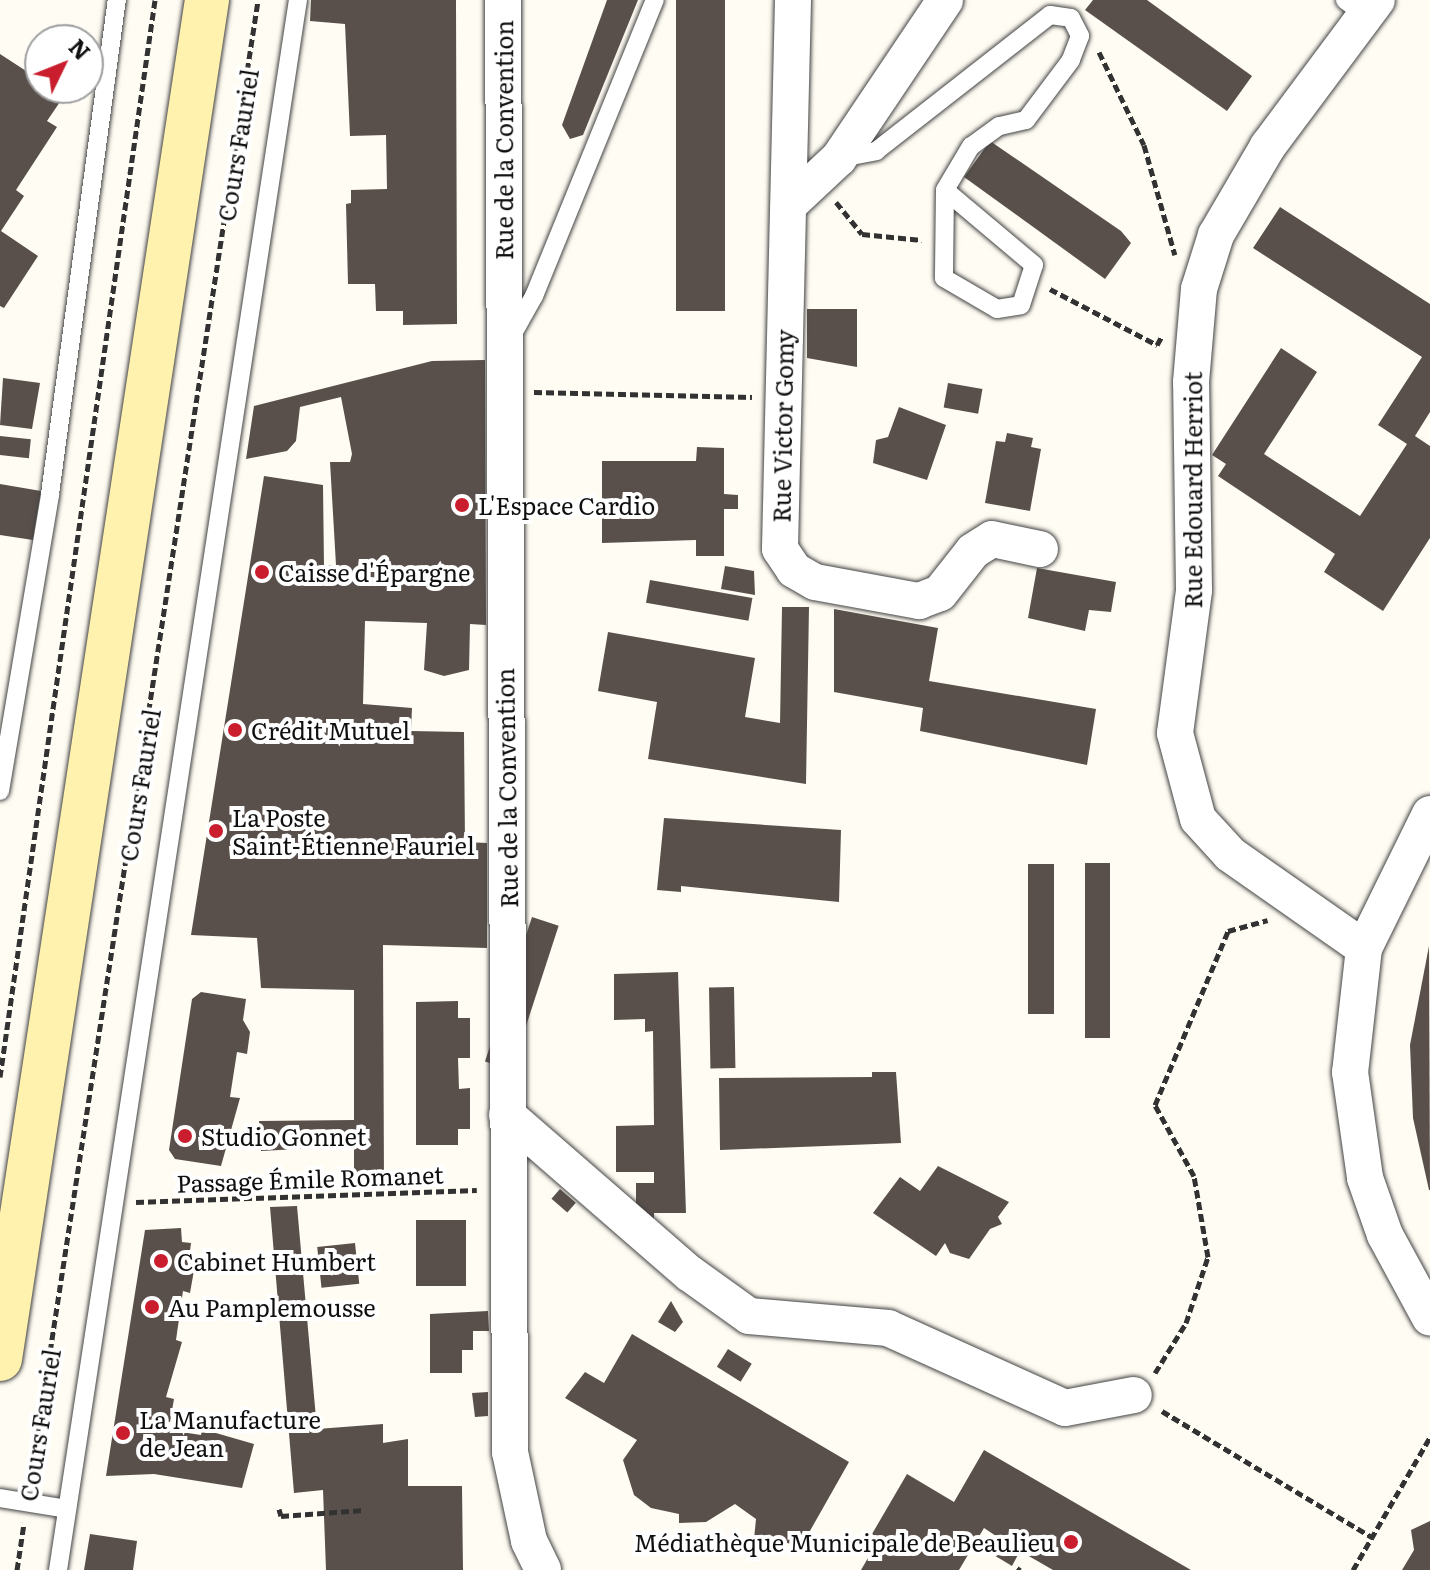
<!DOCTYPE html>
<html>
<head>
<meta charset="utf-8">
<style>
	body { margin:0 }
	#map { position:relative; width:1430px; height:1570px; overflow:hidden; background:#fffcf3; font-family:Literata,serif }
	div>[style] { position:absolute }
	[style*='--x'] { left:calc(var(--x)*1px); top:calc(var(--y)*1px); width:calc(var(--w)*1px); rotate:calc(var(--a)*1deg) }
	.building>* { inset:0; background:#5a504b; transform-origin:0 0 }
	.path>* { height:5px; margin-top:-2.5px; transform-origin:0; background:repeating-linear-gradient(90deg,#323232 0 8px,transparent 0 12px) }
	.roads { filter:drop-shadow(0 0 2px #434343) drop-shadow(0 0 2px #434343) }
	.service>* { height:18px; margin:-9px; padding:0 9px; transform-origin:9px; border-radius:9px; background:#fff }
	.minor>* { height:36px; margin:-18px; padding:0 18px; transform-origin:18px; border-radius:18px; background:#fff }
	.secondary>* { height:44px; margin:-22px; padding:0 22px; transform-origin:22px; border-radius:22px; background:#fff2ae }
	.dots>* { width:22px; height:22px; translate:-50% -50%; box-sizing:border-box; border:4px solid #fff; border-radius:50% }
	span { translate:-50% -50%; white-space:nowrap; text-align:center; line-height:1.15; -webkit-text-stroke:8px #fff; paint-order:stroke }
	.street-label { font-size:24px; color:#101010 }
	.poi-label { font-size:24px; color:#101010 }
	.left { translate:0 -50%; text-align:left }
	.right { translate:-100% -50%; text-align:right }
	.north { position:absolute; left:24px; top:24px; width:80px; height:80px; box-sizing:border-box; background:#fff; border:2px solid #9f9f9f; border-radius:50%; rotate:47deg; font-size:22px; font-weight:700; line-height:32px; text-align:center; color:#101010 }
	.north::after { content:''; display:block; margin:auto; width:28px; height:36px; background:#ca1e2e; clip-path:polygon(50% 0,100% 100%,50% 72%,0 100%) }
</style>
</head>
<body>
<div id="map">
	<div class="building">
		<div style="clip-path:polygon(311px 0,456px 0,457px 324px,403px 325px,403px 311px,376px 311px,375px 284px,348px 284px,346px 204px,351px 203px,351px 190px,387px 189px,386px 135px,350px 136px,345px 24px,310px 21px)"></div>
		<div style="clip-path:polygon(607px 0,638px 0,583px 135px,570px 139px,562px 125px)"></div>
		<div style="left:676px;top:0;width:49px;height:311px"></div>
		<div style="clip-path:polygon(1093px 0,1147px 0,1252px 76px,1227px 111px,1085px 10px)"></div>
		<div style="clip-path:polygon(0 54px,40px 80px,40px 88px,64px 96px,47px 121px,57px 127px,16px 190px,24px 196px,1px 231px,38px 256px,4px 308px,0 306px)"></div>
		<div style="clip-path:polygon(990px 141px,1121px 231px,1131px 243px,1105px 279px,964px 177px)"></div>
		<div style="clip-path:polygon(1280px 207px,1430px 304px,1430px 412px,1415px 436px,1430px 446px,1430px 538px,1383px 611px,1324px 572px,1335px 554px,1218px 476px,1226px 464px,1212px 455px,1281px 348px,1317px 372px,1264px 454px,1360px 516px,1407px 444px,1378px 425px,1422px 357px,1253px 248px)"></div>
		<div style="clip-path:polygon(807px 309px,857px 309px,857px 367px,807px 358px)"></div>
		<div style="clip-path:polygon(485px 360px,486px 625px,470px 624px,469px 670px,444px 676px,424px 670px,427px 623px,365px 621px,363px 704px,412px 708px,411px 731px,464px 732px,465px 842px,487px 843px,487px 948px,383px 945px,384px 1184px,354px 1185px,354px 1146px,261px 1151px,259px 1121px,354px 1120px,354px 990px,261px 988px,257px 938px,191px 935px,264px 476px,323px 485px,324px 565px,336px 565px,330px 462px,350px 462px,352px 454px,341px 397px,300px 407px,296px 441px,287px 451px,246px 459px,254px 406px,432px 361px)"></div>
		<div style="clip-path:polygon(3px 378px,40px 383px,32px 429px,0 425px)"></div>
		<div style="left:948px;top:383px;width:35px;height:25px;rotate:10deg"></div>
		<div style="clip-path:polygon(899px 407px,946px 425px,927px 480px,873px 463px,876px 440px,888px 437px)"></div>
		<div style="clip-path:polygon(1007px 433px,1033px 438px,1031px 447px,1041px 449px,1030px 511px,985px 503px,996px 441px,1005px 442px)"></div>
		<div style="left:0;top:436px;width:31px;height:19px;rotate:6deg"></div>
		<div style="clip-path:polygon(697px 447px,724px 448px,724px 494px,738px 495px,738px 509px,724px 509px,724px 556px,696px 556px,696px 540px,602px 543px,602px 461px,696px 461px)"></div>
		<div style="clip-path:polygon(0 484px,41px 491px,33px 540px,0 535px)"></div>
		<div style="clip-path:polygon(725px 566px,754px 571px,755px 595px,721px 589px)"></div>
		<div style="clip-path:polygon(1037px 568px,1116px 582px,1111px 612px,1089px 610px,1085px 631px,1028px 618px)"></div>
		<div style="left:650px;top:580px;width:104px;height:23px;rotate:10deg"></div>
		<div style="clip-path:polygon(782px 607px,809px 607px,806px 784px,648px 759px,657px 702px,598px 691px,608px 632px,755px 658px,745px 717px,780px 723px)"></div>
		<div style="clip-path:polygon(834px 609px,938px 628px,929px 681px,1096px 709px,1087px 765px,920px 731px,923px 708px,834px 692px)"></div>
		<div style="clip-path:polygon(664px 818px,841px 830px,839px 902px,681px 886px,681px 892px,657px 890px)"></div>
		<div style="left:1085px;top:863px;width:25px;height:175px"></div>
		<div style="left:1028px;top:864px;width:26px;height:150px"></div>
		<div style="left:532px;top:917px;width:28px;height:152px;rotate:18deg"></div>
		<div style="clip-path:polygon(1429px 946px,1430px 1190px,1429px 1190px,1413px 1118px,1410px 1045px)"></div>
		<div style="clip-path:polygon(678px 972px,686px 1213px,654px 1213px,654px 1226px,636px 1211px,636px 1183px,654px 1183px,654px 1172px,616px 1172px,616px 1126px,654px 1125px,653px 1031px,645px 1032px,645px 1019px,614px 1020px,614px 974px)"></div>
		<div style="left:734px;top:987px;width:81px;height:25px;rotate:89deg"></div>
		<div style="clip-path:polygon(201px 992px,246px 999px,243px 1020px,250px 1032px,247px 1054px,237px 1052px,230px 1097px,240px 1098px,221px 1166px,175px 1159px,169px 1150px,192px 999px)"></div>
		<div style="clip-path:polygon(458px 1001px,458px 1018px,470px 1018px,470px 1058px,458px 1058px,459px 1089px,470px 1088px,470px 1129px,458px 1129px,458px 1145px,416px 1145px,416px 1002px)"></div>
		<div style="clip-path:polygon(872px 1072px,896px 1072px,901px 1143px,720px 1150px,719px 1078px,872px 1077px)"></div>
		<div style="clip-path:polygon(938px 1166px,1009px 1202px,998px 1217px,1002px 1224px,990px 1229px,969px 1259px,950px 1253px,945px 1243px,936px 1256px,873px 1213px,900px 1177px,920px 1191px)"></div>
		<div style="left:560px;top:1189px;width:21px;height:13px;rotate:41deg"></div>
		<div style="clip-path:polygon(297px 1206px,317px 1429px,383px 1424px,383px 1443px,408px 1439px,408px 1486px,462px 1486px,463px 1570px,326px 1570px,323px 1490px,294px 1493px,270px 1207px)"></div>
		<div style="left:416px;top:1220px;width:50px;height:66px"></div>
		<div style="clip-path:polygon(181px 1228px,182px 1242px,191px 1243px,189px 1259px,196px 1259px,190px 1293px,183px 1291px,176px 1340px,182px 1342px,166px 1397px,174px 1399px,170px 1422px,163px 1421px,162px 1429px,201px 1435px,202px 1429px,254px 1444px,242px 1488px,154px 1474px,106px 1476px,145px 1230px)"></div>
		<div style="left:355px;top:1243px;width:41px;height:38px;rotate:84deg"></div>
		<div style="clip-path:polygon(671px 1301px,683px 1322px,675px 1332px,658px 1322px)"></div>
		<div style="clip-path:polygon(488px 1311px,489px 1331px,473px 1331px,473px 1350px,462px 1350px,462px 1373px,430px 1373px,430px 1314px)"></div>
		<div style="clip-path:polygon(632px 1334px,849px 1462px,802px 1545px,754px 1539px,756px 1519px,735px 1504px,706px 1522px,679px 1523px,679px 1514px,651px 1508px,634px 1495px,623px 1460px,637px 1440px,565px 1398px,585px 1372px,604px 1383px)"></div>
		<div style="left:728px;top:1349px;width:28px;height:21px;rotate:32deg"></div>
		<div style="clip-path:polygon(488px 1392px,488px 1416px,475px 1417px,472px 1393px)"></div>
		<div style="clip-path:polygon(984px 1450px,1191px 1570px,1053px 1570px,1020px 1551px,1012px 1566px,987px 1551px,996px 1536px,984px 1528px,959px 1570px,861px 1570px,879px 1539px,872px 1534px,907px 1474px,954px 1502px)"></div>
		<div style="clip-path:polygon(1430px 1521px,1430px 1570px,1402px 1570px,1414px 1550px,1411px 1530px)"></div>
		<div style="clip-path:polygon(90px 1534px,137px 1541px,133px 1570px,84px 1570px)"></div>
	</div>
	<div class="path">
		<div style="--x:1099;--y:52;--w:103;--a:64.2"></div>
		<div style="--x:1144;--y:145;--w:114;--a:74.3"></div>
		<div style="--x:836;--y:202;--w:41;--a:50.9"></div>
		<div style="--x:862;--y:234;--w:60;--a:5.7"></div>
		<div style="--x:1050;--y:289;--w:121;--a:27.6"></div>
		<div style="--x:1157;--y:345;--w:10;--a:-61"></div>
		<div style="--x:534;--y:392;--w:218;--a:1.3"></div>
		<div style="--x:0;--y:1077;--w:1088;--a:-81.81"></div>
		<div style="--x:136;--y:1202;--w:341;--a:-2"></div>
		<div style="--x:1155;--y:1373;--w:59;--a:-58.2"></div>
		<div style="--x:1186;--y:1323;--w:70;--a:-71.6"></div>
		<div style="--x:1208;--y:1257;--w:82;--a:-99.8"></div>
		<div style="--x:1194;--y:1176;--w:81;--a:-118.8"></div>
		<div style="--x:1155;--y:1105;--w:189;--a:-67.2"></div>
		<div style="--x:1228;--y:931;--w:41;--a:-15.4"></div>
		<div style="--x:1162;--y:1411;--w:245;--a:31"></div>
		<div style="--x:30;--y:1482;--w:1499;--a:-81.25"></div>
		<div style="--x:279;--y:1509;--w:7;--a:74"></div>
		<div style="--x:281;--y:1516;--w:83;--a:-4.1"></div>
		<div style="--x:1017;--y:1568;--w:4;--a:34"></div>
		<div style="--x:17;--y:1570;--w:48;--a:-81.5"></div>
		<div style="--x:1353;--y:1570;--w:154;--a:-59.9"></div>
	</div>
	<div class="roads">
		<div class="service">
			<div style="--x:1345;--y:0;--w:25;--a:37"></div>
			<div style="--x:841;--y:158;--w:36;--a:-11"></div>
			<div style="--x:876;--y:151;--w:221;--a:-38"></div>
			<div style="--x:1050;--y:15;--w:21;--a:8"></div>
			<div style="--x:1071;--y:18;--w:20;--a:63"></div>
			<div style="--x:1080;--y:36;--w:26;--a:111"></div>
			<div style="--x:1071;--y:60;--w:75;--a:126.9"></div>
			<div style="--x:1026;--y:120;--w:28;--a:167"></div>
			<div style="--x:999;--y:126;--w:34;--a:144"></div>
			<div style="--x:971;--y:146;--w:51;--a:120.6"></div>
			<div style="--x:945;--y:190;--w:88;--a:90.7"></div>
			<div style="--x:944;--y:278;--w:61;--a:30.3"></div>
			<div style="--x:997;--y:309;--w:24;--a:-9"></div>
			<div style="--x:1021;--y:305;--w:42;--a:-72"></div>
			<div style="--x:1034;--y:265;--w:116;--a:-139.9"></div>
			<div style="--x:511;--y:337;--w:47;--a:-60.7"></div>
			<div style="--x:534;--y:296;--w:320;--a:-67.8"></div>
			<div style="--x:0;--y:791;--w:301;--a:-80.4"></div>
			<div style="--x:50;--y:494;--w:499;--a:-82.3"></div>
			<div style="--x:0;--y:1498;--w:68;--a:9.3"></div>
			<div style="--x:58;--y:1570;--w:1588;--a:-81.31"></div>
		</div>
		<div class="minor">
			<div style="--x:503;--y:0;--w:1452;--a:89.72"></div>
			<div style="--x:510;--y:1452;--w:91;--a:77.9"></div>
			<div style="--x:529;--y:1541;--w:32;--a:64"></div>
			<div style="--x:793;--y:0;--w:549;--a:91.36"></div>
			<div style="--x:780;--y:549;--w:25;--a:56"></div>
			<div style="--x:794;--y:570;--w:24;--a:30"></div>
			<div style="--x:815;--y:582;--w:106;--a:10.4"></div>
			<div style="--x:919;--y:601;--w:22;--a:-21"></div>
			<div style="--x:940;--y:593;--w:53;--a:-51.8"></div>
			<div style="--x:973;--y:551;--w:22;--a:-32"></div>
			<div style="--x:992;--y:539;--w:49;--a:11.8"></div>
			<div style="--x:790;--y:204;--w:67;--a:-43.2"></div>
			<div style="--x:839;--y:158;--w:190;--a:-56.1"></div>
			<div style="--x:1430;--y:814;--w:149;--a:116.2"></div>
			<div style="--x:1364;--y:948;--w:125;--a:96.4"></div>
			<div style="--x:1350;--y:1072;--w:107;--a:81.9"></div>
			<div style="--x:1365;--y:1178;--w:60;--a:70.7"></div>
			<div style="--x:1385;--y:1235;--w:94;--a:61.5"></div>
			<div style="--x:1364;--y:948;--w:164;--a:-145"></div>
			<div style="--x:1230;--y:854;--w:47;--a:-132.4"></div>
			<div style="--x:1198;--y:819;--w:89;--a:-105"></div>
			<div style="--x:1175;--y:733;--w:144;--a:-82.4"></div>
			<div style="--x:1194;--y:590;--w:208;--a:-90.8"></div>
			<div style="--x:1191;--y:382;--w:93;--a:-85.1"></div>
			<div style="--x:1199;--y:289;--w:57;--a:-72.5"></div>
			<div style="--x:1216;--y:235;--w:103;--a:-59.7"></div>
			<div style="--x:1268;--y:146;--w:182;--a:-53.3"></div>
			<div style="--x:507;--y:1115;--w:241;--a:41"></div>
			<div style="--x:689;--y:1273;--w:74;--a:35.6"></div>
			<div style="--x:749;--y:1316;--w:140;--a:4.9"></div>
			<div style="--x:888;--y:1328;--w:194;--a:24.3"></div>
			<div style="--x:1065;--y:1408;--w:70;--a:-10.7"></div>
		</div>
		<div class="secondary">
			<div style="--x:0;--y:1359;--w:1375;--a:-81.34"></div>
		</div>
	</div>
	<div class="dots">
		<div style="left:462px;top:505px;background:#ca1e2e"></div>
		<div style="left:262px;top:572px;background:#ca1e2e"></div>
		<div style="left:235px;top:730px;background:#ca1e2e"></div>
		<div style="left:216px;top:831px;background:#ca1e2e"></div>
		<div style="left:185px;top:1136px;background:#ca1e2e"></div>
		<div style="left:161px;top:1261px;background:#ca1e2e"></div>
		<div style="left:152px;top:1307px;background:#ca1e2e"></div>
		<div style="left:123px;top:1433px;background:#ca1e2e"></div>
		<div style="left:1071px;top:1542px;background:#ca1e2e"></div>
	</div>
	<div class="street-label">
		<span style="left:503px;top:140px;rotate:-90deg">Rue de la Convention</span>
		<span style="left:237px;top:145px;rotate:-81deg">Cours Fauriel</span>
		<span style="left:782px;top:426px;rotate:-89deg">Rue Victor Gomy</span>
		<span style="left:1192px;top:490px;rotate:-90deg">Rue Edouard Herriot</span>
		<span style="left:139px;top:785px;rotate:-81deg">Cours Fauriel</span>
		<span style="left:506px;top:788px;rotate:-91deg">Rue de la Convention</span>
		<span style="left:310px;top:1178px;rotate:-2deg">Passage Émile Romanet</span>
		<span style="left:39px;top:1425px;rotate:-81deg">Cours Fauriel</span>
	</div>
	<div class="poi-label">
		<span class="left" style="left:478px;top:505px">L'Espace Cardio</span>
		<span class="left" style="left:278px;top:572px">Caisse d'Épargne</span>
		<span class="left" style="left:251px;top:730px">Crédit Mutuel</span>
		<span class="left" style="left:232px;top:831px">La Poste<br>Saint-Étienne Fauriel</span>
		<span class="left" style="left:201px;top:1136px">Studio Gonnet</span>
		<span class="left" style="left:177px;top:1261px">Cabinet Humbert</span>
		<span class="left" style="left:168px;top:1307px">Au Pamplemousse</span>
		<span class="left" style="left:139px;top:1433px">La Manufacture<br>de Jean</span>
		<span class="right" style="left:1055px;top:1542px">Médiathèque Municipale de Beaulieu</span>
	</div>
	<div class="north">N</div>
</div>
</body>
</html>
